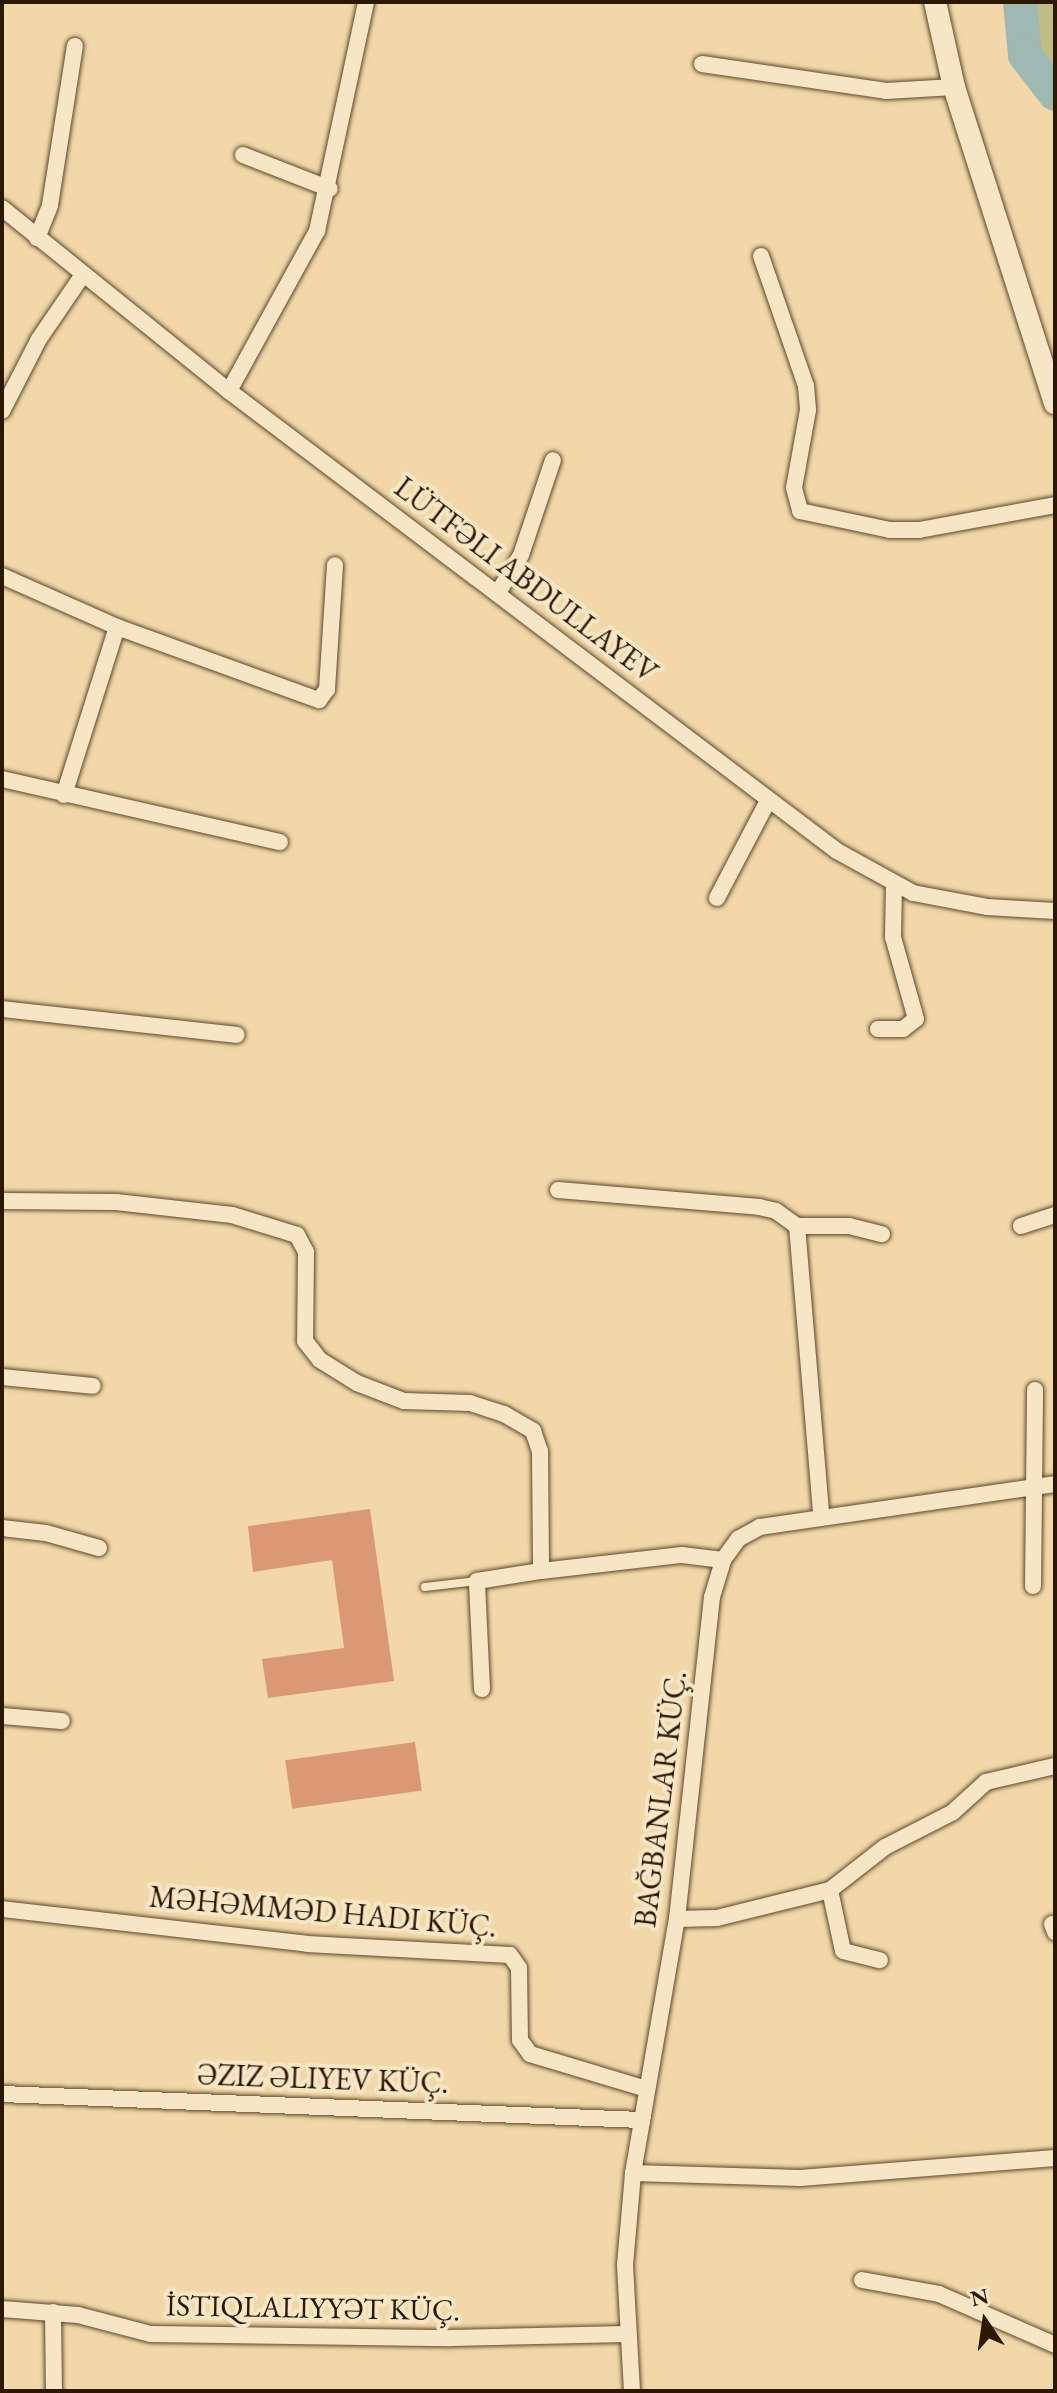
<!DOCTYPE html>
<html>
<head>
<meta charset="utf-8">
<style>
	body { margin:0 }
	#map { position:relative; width:1057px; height:2393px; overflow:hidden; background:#f2d8a8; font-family:"EB Garamond",serif }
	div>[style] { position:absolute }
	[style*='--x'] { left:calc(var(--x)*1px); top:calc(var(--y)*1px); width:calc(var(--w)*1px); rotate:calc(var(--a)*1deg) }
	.green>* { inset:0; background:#bfbd84 }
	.river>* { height:34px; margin:-17px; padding:0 17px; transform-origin:17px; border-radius:17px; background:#9eb8b2 }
	.building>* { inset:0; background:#da9874; transform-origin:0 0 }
	.roads { filter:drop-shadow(0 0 2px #5e472c) drop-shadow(0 0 2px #5e472c) }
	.lane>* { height:8px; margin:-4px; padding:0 4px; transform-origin:4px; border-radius:4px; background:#f7e6c6 }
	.street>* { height:16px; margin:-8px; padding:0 8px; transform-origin:8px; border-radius:8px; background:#f7e6c6 }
	.secondary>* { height:22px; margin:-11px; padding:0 11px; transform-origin:11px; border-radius:11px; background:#f7e6c6 }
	span { translate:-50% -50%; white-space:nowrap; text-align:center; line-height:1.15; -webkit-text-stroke:8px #f7e6c6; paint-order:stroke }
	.street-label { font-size:30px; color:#2c1703 }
	.frame { position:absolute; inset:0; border:4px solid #2c1703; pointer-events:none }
	.north { position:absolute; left:945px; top:2281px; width:80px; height:80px; -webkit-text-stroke:6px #f7e6c6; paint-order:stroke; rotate:347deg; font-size:22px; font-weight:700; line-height:32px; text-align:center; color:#2c1703 }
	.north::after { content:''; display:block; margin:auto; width:28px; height:36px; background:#2c1703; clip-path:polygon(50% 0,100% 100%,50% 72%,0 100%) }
</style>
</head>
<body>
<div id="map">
	<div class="green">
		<div style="clip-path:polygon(1035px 2px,1055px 2px,1055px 69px,1040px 55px)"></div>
	</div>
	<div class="river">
		<div style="--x:1020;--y:2;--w:53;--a:84.6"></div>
		<div style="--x:1025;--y:55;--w:49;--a:52.4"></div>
	</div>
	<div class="building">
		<div style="clip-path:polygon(370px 1509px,394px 1681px,268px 1698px,262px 1659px,344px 1648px,332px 1560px,253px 1572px,248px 1526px)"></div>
		<div style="left:415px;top:1742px;width:49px;height:131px;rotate:82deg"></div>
	</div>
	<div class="roads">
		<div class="lane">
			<div style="--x:425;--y:1587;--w:52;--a:-6.6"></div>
		</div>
		<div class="street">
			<div style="--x:702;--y:64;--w:186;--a:8.3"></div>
			<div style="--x:886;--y:91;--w:68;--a:-3.4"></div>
			<div style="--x:243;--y:155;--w:93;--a:21.3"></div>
			<div style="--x:2;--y:208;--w:292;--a:38.9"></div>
			<div style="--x:229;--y:391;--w:762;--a:37.11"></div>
			<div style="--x:837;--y:851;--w:87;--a:28.9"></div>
			<div style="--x:913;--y:893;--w:75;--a:10.7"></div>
			<div style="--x:987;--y:907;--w:68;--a:3.4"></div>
			<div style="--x:37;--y:238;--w:35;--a:-68"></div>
			<div style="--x:50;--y:205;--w:161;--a:-81.1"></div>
			<div style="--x:761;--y:256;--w:138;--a:70.9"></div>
			<div style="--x:806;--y:386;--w:24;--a:85"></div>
			<div style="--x:808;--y:410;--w:79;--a:100.2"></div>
			<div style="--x:794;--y:488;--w:24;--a:75"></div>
			<div style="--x:800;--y:511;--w:92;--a:11.9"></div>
			<div style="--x:890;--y:530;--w:29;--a:0"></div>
			<div style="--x:919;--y:530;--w:138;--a:-10.4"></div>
			<div style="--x:229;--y:391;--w:183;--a:-61.2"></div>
			<div style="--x:317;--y:231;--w:234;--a:-77.9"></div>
			<div style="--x:2;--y:411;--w:81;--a:-62.8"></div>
			<div style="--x:39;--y:339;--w:76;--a:-55.7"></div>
			<div style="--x:2;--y:576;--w:126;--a:23.9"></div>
			<div style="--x:117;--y:627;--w:215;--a:19.9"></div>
			<div style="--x:319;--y:700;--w:14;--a:-54"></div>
			<div style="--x:327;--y:689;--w:124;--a:-86.3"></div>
			<div style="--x:499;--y:591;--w:42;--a:-58.6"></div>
			<div style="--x:521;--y:555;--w:100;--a:-71.4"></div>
			<div style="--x:2;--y:779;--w:285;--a:12.8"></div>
			<div style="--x:64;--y:795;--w:176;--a:-72.5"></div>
			<div style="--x:717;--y:898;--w:110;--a:-62.3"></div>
			<div style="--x:2;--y:1009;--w:236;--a:6.3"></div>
			<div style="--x:878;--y:1029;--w:25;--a:0"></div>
			<div style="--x:903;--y:1029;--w:16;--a:-38"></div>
			<div style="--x:916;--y:1019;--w:85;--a:-105.7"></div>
			<div style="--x:893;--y:937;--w:50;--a:-88.9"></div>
			<div style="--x:558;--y:1190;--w:202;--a:4.8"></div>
			<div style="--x:759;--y:1207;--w:17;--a:13"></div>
			<div style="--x:776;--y:1211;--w:26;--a:36"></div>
			<div style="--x:797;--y:1226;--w:52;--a:0"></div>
			<div style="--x:849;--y:1226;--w:34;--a:14"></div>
			<div style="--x:2;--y:1201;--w:114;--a:0.5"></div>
			<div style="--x:116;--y:1202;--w:117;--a:6.4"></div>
			<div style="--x:232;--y:1215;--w:68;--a:17.1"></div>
			<div style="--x:297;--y:1235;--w:19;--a:62"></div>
			<div style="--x:306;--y:1252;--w:89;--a:90.6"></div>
			<div style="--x:305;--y:1341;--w:24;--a:52"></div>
			<div style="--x:320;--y:1360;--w:44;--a:31.9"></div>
			<div style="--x:357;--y:1383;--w:50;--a:21"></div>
			<div style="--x:404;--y:1401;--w:66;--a:1.7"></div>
			<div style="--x:470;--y:1403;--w:36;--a:18"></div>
			<div style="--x:504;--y:1414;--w:34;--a:30"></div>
			<div style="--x:533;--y:1431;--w:21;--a:71"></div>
			<div style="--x:540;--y:1451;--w:120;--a:89.5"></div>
			<div style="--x:541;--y:1571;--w:142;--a:-6.5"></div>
			<div style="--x:682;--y:1555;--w:41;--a:7"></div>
			<div style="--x:797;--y:1226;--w:289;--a:85.2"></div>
			<div style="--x:1021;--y:1226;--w:36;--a:-18"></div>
			<div style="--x:2;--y:1377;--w:91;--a:5.6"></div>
			<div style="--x:2;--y:1528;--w:44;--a:6.5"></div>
			<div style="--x:46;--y:1533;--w:55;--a:15.8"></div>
			<div style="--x:1033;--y:1586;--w:196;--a:-89.4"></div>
			<div style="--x:482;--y:1689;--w:108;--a:-92.7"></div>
			<div style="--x:477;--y:1581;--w:65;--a:-8.9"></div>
			<div style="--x:2;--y:1716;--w:60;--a:4.8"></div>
			<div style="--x:830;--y:1890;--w:62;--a:78"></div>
			<div style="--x:843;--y:1951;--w:38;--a:14"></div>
			<div style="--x:2;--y:1909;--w:307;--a:6.5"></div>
			<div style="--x:307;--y:1944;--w:203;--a:3.1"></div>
			<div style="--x:510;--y:1955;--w:16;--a:55"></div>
			<div style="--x:519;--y:1968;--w:72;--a:89.2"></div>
			<div style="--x:520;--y:2040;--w:17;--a:54"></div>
			<div style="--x:530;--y:2054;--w:122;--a:16.7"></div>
			<div style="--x:677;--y:1919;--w:40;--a:-1.4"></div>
			<div style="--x:717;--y:1918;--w:116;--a:-13.9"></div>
			<div style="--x:830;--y:1890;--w:70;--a:-38"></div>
			<div style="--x:885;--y:1847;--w:76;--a:-27.2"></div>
			<div style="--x:953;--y:1812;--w:45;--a:-42.3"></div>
			<div style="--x:986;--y:1782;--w:71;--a:-13.1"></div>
			<div style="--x:1052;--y:1924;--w:9;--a:69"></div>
			<div style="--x:2;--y:2094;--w:641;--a:2.33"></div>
			<div style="--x:633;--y:2173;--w:167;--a:1.7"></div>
			<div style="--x:800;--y:2178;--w:256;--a:-4.5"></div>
			<div style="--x:862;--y:2280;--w:78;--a:10.3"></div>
			<div style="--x:939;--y:2294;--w:127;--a:23.7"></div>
			<div style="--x:2;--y:2309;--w:76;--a:4.5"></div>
			<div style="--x:78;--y:2315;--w:75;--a:14.6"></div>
			<div style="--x:151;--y:2334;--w:300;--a:0.8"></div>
			<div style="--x:451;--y:2338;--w:175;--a:-1.3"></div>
			<div style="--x:53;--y:2312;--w:79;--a:89.3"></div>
			<div style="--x:632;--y:2391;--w:126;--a:-93.2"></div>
			<div style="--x:625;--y:2265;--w:92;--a:-85"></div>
			<div style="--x:633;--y:2173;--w:258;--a:-80.2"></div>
			<div style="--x:677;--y:1919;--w:324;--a:-83.8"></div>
			<div style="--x:712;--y:1597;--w:39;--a:-73"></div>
			<div style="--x:723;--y:1560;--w:26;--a:-54"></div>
			<div style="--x:738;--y:1539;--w:25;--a:-29"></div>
			<div style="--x:760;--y:1527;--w:298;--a:-8.3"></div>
		</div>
		<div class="secondary">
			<div style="--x:935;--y:2;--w:87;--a:77.4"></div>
			<div style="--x:954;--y:87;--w:332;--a:72.3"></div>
		</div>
	</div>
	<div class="street-label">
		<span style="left:526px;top:580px;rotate:37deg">LÜTFƏLI ABDULLAYEV</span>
		<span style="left:661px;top:1799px;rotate:-83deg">BAĞBANLAR KÜÇ.</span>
		<span style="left:323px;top:1912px;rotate:5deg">MƏHƏMMƏD HADI KÜÇ.</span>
		<span style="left:323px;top:2079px;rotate:2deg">ƏZIZ ƏLIYEV KÜÇ.</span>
		<span style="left:313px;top:2308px;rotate:1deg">İSTIQLALIYYƏT KÜÇ.</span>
	</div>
	<div class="frame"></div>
	<div class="north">N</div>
</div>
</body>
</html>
